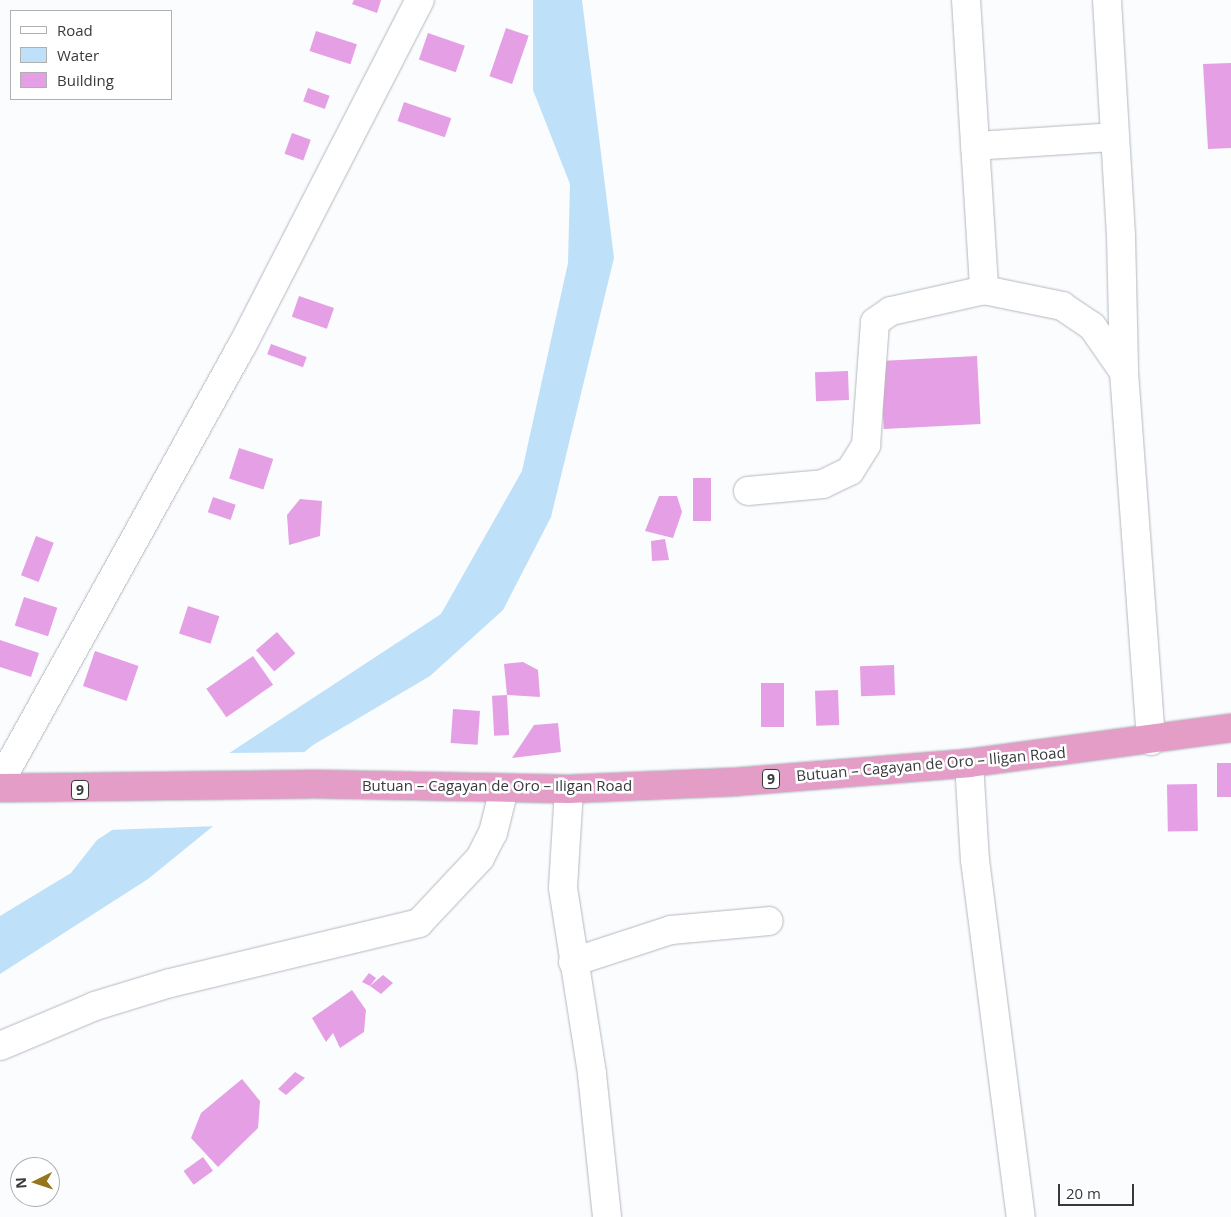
<!DOCTYPE html>
<html>
<head>
<meta charset="utf-8">
<style>
	body { margin:0 }
	#map { position:relative; width:1231px; height:1217px; overflow:hidden; background:#fafcfe; font-family:"Open Sans",sans-serif }
	div>[style] { position:absolute }
	[style*='--x'] { left:calc(var(--x)*1px); top:calc(var(--y)*1px); width:calc(var(--w)*1px); rotate:calc(var(--a)*1deg) }
	.water>* { inset:0; background:#bee0f8 }
	.pier>* { inset:0; background:#fafcfe }
	.building>* { inset:0; background:#e59fe4; transform-origin:0 0 }
	.roads { filter:drop-shadow(0 0 1px #b5b8be) drop-shadow(0 0 1px #b5b8be) }
	.minor>* { height:28px; margin:-14px; padding:0 14px; transform-origin:14px; border-radius:14px; background:#fff }
	.highway>* { height:28px; margin:-14px; padding:0 14px; transform-origin:14px; border-radius:14px; background:#e39dc7 }
	span { translate:-50% -50%; white-space:nowrap; text-align:center; line-height:1.15; -webkit-text-stroke:5px #fff; paint-order:stroke }
	.shield-label span { padding:1px 4px; background:#fff; border:1px solid; border-radius:4px; -webkit-text-stroke-width:0 }
	.shield-label { font-size:14px; color:#37393b; font-weight:700 }
	.street-label { font-size:15px; color:#37393b }
	.legend { position:absolute; left:10px; top:10px; width:162px; height:90px; box-sizing:border-box; background:#fff; border:1px solid #afb0b1; margin:0; padding:6px 9px; list-style:none; font-size:15px; color:#37393b }
	.legend li { display:flex; align-items:center; gap:10px; height:25px }
	.legend b { width:25px; border:1px solid #afb0b1 }
	.north { position:absolute; left:10px; top:1157px; width:50px; height:50px; box-sizing:border-box; background:#fff; border:1px solid #afb0b1; border-radius:50%; rotate:266deg; font-size:14px; font-weight:700; line-height:20px; text-align:center; color:#37393b }
	.north::after { content:''; display:block; margin:auto; width:18px; height:22px; background:#96751d; clip-path:polygon(50% 0,100% 100%,50% 72%,0 100%) }
	.scale { position:absolute; left:1058px; top:1184px; width:76px; height:22px; box-sizing:border-box; border:2px solid #37393b; border-top:0; padding-left:6px; font-size:15px; line-height:18px; white-space:nowrap; color:#37393b; -webkit-text-stroke:4px #fff; paint-order:stroke }
</style>
</head>
<body>
<div id="map">
	<div class="water">
		<div style="clip-path:polygon(533px 0,582px 0,614px 258px,551px 517px,503px 610px,430px 676px,313px 745px,148px 879px,0 974px,0 916px,71px 873px,97px 840px,441px 614px,522px 471px,568px 263px,570px 184px,533px 90px)"></div>
	</div>
	<div class="pier">
		<div style="clip-path:polygon(308px 752px,219px 826px,108px 830px,225px 753px)"></div>
	</div>
	<div class="building">
		<div style="clip-path:polygon(354px 0,381px 0,377px 13px,352px 4px)"></div>
		<div style="left:506px;top:28px;width:24px;height:51px;rotate:19deg"></div>
		<div style="left:316px;top:31px;width:43px;height:21px;rotate:18deg"></div>
		<div style="left:428px;top:33px;width:39px;height:28px;rotate:19deg"></div>
		<div style="clip-path:polygon(1231px 63px,1231px 148px,1208px 149px,1203px 64px)"></div>
		<div style="left:308px;top:88px;width:23px;height:14px;rotate:20deg"></div>
		<div style="left:404px;top:102px;width:50px;height:20px;rotate:19deg"></div>
		<div style="left:292px;top:133px;width:20px;height:22px;rotate:20deg"></div>
		<div style="left:299px;top:296px;width:37px;height:22px;rotate:19deg"></div>
		<div style="left:271px;top:344px;width:38px;height:11px;rotate:20deg"></div>
		<div style="left:977px;top:356px;width:68px;height:97px;rotate:87deg"></div>
		<div style="left:848px;top:371px;width:29px;height:33px;rotate:88deg"></div>
		<div style="left:239px;top:448px;width:36px;height:32px;rotate:18deg"></div>
		<div style="left:711px;top:478px;width:43px;height:18px;rotate:90deg"></div>
		<div style="clip-path:polygon(659px 496px,677px 496px,682px 512px,673px 538px,645px 531px)"></div>
		<div style="left:213px;top:497px;width:24px;height:16px;rotate:19deg"></div>
		<div style="clip-path:polygon(300px 499px,322px 501px,320px 536px,289px 545px,287px 515px)"></div>
		<div style="left:36px;top:536px;width:19px;height:42px;rotate:21deg"></div>
		<div style="clip-path:polygon(665px 539px,669px 560px,652px 561px,651px 541px)"></div>
		<div style="left:24px;top:597px;width:35px;height:30px;rotate:18deg"></div>
		<div style="left:188px;top:606px;width:33px;height:29px;rotate:18deg"></div>
		<div style="left:277px;top:632px;width:28px;height:28px;rotate:49deg"></div>
		<div style="clip-path:polygon(0 640px,39px 653px,31px 677px,0 667px)"></div>
		<div style="left:95px;top:651px;width:46px;height:37px;rotate:19deg"></div>
		<div style="left:253px;top:656px;width:35px;height:57px;rotate:55deg"></div>
		<div style="clip-path:polygon(523px 662px,538px 670px,540px 697px,507px 695px,504px 664px)"></div>
		<div style="left:894px;top:665px;width:30px;height:34px;rotate:88deg"></div>
		<div style="left:761px;top:683px;width:23px;height:44px"></div>
		<div style="left:838px;top:690px;width:35px;height:23px;rotate:88deg"></div>
		<div style="left:507px;top:695px;width:40px;height:15px;rotate:87deg"></div>
		<div style="left:453px;top:709px;width:27px;height:34px;rotate:4deg"></div>
		<div style="clip-path:polygon(558px 723px,561px 752px,512px 758px,534px 725px)"></div>
		<div style="left:1231px;top:763px;width:34px;height:14px;rotate:90deg"></div>
		<div style="left:1197px;top:784px;width:47px;height:30px;rotate:89deg"></div>
		<div style="clip-path:polygon(369px 973px,376px 978px,370px 986px,362px 982px)"></div>
		<div style="clip-path:polygon(383px 975px,393px 983px,381px 994px,370px 986px)"></div>
		<div style="clip-path:polygon(352px 990px,366px 1010px,364px 1032px,340px 1048px,333px 1033px,326px 1042px,312px 1018px)"></div>
		<div style="clip-path:polygon(295px 1072px,305px 1078px,286px 1095px,278px 1089px)"></div>
		<div style="clip-path:polygon(242px 1079px,260px 1101px,258px 1128px,218px 1167px,191px 1138px,201px 1113px)"></div>
		<div style="left:203px;top:1157px;width:17px;height:24px;rotate:54deg"></div>
	</div>
	<div class="roads">
		<div class="minor">
			<div style="--x:966;--y:0;--w:291;--a:86.4"></div>
			<div style="--x:984;--y:290;--w:80;--a:11.6"></div>
			<div style="--x:1062;--y:306;--w:36;--a:34"></div>
			<div style="--x:1092;--y:326;--w:56;--a:55.2"></div>
			<div style="--x:1107;--y:0;--w:235;--a:86.6"></div>
			<div style="--x:1121;--y:235;--w:137;--a:88.7"></div>
			<div style="--x:1124;--y:372;--w:370;--a:85.8"></div>
			<div style="--x:975;--y:146;--w:139;--a:-3.7"></div>
			<div style="--x:748;--y:491;--w:75;--a:-5.3"></div>
			<div style="--x:823;--y:484;--w:30;--a:-26"></div>
			<div style="--x:850;--y:471;--w:31;--a:-58"></div>
			<div style="--x:866;--y:445;--w:123;--a:-85.8"></div>
			<div style="--x:875;--y:322;--w:19;--a:-35"></div>
			<div style="--x:891;--y:311;--w:95;--a:-12.7"></div>
			<div style="--x:969;--y:763;--w:97;--a:86.5"></div>
			<div style="--x:975;--y:860;--w:360;--a:82.7"></div>
			<div style="--x:0;--y:782;--w:499;--a:-61"></div>
			<div style="--x:242;--y:346;--w:389;--a:-62.8"></div>
			<div style="--x:569;--y:789;--w:99;--a:93.5"></div>
			<div style="--x:563;--y:888;--w:188;--a:81.1"></div>
			<div style="--x:592;--y:1074;--w:144;--a:84"></div>
			<div style="--x:573;--y:962;--w:103;--a:-18.1"></div>
			<div style="--x:671;--y:930;--w:98;--a:-5.2"></div>
			<div style="--x:0;--y:1046;--w:103;--a:-22.8"></div>
			<div style="--x:95;--y:1006;--w:78;--a:-17"></div>
			<div style="--x:170;--y:983;--w:256;--a:-13.5"></div>
			<div style="--x:419;--y:923;--w:89;--a:-46.8"></div>
			<div style="--x:480;--y:858;--w:28;--a:-63"></div>
			<div style="--x:493;--y:833;--w:45;--a:-76"></div>
		</div>
		<div class="highway">
			<div style="--x:0;--y:788;--w:309;--a:-0.7"></div>
			<div style="--x:309;--y:784;--w:260;--a:1.1"></div>
			<div style="--x:569;--y:789;--w:165;--a:-2.4"></div>
			<div style="--x:734;--y:782;--w:236;--a:-4.6"></div>
			<div style="--x:969;--y:763;--w:264;--a:-7.6"></div>
		</div>
	</div>
	<div class="shield-label">
		<span style="left:771px;top:779px">9</span>
		<span style="left:80px;top:790px">9</span>
	</div>
	<div class="street-label">
		<span style="left:931px;top:764px;rotate:-5deg">Butuan – Cagayan de Oro – Iligan Road</span>
		<span style="left:497px;top:786px">Butuan – Cagayan de Oro – Iligan Road</span>
	</div>
	<ul class="legend">
	<li><b style="height:6px;background:#fff"></b>Road</li>
	<li><b style="height:14px;background:#bee0f8"></b>Water</li>
	<li><b style="height:14px;background:#e59fe4"></b>Building</li>
	</ul>
	<div class="north">N</div>
	<div class="scale">20 m</div>
</div>
</body>
</html>
